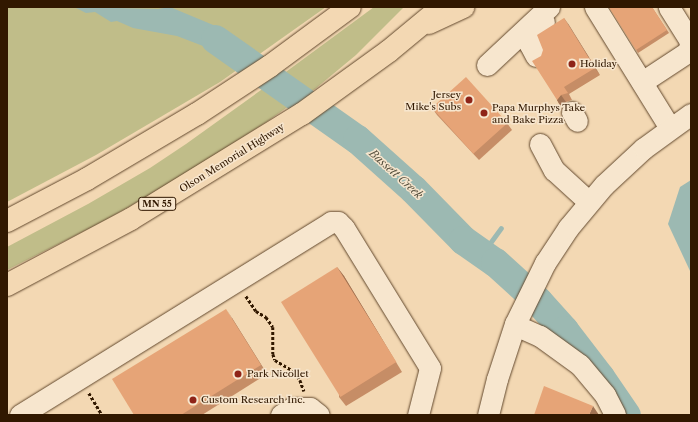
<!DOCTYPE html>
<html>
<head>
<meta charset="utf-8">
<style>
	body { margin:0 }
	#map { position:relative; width:698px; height:422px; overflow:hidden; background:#f3d8b3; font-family:"Libre Caslon Text",serif }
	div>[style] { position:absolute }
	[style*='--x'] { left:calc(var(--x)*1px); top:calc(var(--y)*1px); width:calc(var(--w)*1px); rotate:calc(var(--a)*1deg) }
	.green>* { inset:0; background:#c0bd89 }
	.water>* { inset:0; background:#9cb9b2 }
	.stream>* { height:5px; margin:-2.5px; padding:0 2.5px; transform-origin:2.5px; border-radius:2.5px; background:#9cb9b2 }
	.river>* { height:29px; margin:-14.5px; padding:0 14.5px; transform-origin:14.5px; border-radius:14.5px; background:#9cb9b2 }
	.path>* { height:2.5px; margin-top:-1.25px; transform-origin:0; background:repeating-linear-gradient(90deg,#311800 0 3px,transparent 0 5px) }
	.roads { filter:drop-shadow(0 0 1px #62482d) drop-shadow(0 0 1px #62482d) }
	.minor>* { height:21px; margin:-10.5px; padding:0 10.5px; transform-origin:10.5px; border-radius:10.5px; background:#f7e6ce }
	.highway>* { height:22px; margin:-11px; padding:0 11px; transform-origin:11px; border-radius:11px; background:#f3d8b3 }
	.wall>* { inset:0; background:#c68d66 }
	.shaded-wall>* { inset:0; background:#a17353 }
	.building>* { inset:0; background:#e6a477; transform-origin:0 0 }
	.dots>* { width:11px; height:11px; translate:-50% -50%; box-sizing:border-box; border:2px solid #f7e6ce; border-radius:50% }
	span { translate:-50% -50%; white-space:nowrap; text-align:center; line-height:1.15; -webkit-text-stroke:3px #f7e6ce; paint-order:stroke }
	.shield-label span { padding:1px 3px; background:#f7e6ce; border:1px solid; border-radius:3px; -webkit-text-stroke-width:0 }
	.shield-label { font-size:9px; color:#311800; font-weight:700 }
	.poi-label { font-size:10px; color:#311800 }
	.left { translate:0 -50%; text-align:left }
	.right { translate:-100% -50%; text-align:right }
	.street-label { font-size:10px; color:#311800 }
	.water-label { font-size:11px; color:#56503e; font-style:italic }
	.frame { position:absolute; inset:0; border:8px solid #311800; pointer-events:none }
</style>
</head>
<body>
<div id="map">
	<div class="green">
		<div style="clip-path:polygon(7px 7px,326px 7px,220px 82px,96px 155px,7px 202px)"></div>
		<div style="clip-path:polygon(374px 7px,403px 8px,356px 55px,315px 89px,305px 95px,279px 77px)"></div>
		<div style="clip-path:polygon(268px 85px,293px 103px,265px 123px,162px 188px,104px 221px,7px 270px,7px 247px,88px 204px,150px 168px,186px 144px)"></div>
	</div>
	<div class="water">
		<div style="clip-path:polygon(74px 7px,158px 9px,170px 7px,218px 27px,252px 53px,253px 59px,241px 67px,233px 66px,216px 51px,177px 36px,133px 28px,117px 21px,111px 22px,95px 12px,86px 13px)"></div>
		<div style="clip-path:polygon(279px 77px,305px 95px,293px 103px,268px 85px)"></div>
		<div style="clip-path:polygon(691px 180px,691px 273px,668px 224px,680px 187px)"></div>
	</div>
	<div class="stream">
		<div style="--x:482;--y:254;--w:32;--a:-54"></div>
	</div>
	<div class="river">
		<div style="--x:215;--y:39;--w:174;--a:35.2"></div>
		<div style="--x:357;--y:139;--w:75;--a:41.8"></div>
		<div style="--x:413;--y:189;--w:71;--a:45.6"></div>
		<div style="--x:463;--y:240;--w:39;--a:35"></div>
		<div style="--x:495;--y:262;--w:58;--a:42.2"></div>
		<div style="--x:538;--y:301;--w:39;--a:48"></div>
		<div style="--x:564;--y:330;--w:59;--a:52.5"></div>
		<div style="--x:600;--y:377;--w:46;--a:55.6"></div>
	</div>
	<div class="path">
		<div style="--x:246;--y:296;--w:18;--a:56"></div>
		<div style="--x:256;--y:311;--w:12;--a:31"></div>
		<div style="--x:266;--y:317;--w:12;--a:55"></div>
		<div style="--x:273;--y:327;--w:27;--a:90"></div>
		<div style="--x:273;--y:354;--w:6;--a:72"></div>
		<div style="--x:275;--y:360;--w:23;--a:31"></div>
		<div style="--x:295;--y:372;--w:9;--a:58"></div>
		<div style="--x:300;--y:380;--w:12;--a:70"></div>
		<div style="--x:89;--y:393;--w:26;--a:59"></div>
	</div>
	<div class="roads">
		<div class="minor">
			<div style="--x:595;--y:7;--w:142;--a:58.2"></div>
			<div style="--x:536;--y:56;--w:15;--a:-118"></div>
			<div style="--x:529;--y:43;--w:6;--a:-90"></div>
			<div style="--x:529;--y:37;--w:21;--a:-45"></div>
			<div style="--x:487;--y:65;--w:85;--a:-43.1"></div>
			<div style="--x:642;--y:82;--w:56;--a:-33.4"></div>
			<div style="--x:689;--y:51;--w:10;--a:-84"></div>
			<div style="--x:690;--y:41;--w:40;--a:-122"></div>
			<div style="--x:572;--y:112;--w:10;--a:61"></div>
			<div style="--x:540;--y:144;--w:30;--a:62"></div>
			<div style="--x:554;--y:170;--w:47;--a:42.4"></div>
			<div style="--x:515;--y:325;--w:27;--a:24"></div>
			<div style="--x:540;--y:336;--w:49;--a:35.9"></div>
			<div style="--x:580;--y:365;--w:39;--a:50"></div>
			<div style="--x:605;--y:395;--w:22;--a:63"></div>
			<div style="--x:20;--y:415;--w:366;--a:-31.8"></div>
			<div style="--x:331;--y:222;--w:7;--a:0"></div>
			<div style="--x:338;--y:222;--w:8;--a:45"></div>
			<div style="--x:344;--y:228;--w:164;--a:58.4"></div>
			<div style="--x:430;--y:368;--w:49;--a:104.3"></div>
			<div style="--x:281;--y:415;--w:13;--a:-32"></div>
			<div style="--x:292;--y:408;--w:18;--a:0"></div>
			<div style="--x:310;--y:408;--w:11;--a:38"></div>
			<div style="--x:488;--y:415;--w:37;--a:-76"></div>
			<div style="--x:497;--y:379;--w:58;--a:-71.9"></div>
			<div style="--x:515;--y:324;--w:68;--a:-63.8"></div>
			<div style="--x:545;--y:263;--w:42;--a:-56.7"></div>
			<div style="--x:568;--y:228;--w:56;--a:-50.1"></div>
			<div style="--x:604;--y:185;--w:54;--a:-42.8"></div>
			<div style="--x:644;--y:148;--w:58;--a:-35.9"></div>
		</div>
		<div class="highway">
			<div style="--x:429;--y:23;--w:38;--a:-25"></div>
			<div style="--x:7;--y:221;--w:90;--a:-27.7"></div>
			<div style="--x:87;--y:179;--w:128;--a:-30.6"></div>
			<div style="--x:197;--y:114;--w:87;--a:-33.3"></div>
			<div style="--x:270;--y:66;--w:99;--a:-36.4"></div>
			<div style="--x:7;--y:285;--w:140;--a:-28"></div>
			<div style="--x:131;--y:219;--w:201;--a:-31.6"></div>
			<div style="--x:302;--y:114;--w:107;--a:-35.9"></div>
			<div style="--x:389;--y:51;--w:69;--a:-39.7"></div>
		</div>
	</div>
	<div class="wall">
		<div style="clip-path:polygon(609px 7px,652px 7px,669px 33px,638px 53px)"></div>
		<div style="clip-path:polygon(564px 18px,600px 75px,569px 94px,572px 100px,566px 102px,561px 107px,557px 100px)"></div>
		<div style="clip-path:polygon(432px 108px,507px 123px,512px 130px,479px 160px,437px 115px)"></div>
		<div style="clip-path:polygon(337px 267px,344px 276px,402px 372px,346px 406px,339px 397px)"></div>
		<div style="clip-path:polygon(232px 318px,267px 374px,202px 415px,134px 415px)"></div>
	</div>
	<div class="shaded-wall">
		<div style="clip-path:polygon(564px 18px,569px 25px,600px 75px,595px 68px)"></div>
		<div style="clip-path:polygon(561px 95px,566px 102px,561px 107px,557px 100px)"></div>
		<div style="clip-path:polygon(337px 267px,344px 276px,402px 372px,396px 362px)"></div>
		<div style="clip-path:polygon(226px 309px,232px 318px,267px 374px,261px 365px)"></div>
		<div style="clip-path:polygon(593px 406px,599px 415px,589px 415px)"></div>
	</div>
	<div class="building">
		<div style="clip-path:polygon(609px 7px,652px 7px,667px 30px,636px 50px)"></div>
		<div style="clip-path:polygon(564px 18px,595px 68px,564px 87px,568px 93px,561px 95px,557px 100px,532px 61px,541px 56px,543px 50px,537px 35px)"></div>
		<div style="left:466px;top:77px;width:62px;height:46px;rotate:48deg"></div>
		<div style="left:337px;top:267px;width:112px;height:66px;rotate:58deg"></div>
		<div style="clip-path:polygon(226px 309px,261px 365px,181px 415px,134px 415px,112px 379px)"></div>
		<div style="clip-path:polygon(544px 386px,593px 406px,589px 415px,534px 415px)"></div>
	</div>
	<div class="dots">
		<div style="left:572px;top:64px;background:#8f2418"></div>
		<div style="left:469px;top:100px;background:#8f2418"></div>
		<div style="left:484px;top:113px;background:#8f2418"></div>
		<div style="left:238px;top:374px;background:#8f2418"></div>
		<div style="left:193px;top:400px;background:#8f2418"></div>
	</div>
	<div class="shield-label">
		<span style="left:157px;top:204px">MN 55</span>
	</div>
	<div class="poi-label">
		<span class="left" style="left:580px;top:64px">Holiday</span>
		<span class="right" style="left:461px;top:100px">Jersey<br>Mike's Subs</span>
		<span class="left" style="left:492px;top:113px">Papa Murphys Take<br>and Bake Pizza</span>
		<span class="left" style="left:247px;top:374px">Park Nicollet</span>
		<span class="left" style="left:201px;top:400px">Custom Research Inc.</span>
	</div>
	<div class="street-label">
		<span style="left:232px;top:158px;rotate:-32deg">Olson Memorial Highway</span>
	</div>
	<div class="water-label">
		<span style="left:396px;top:174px;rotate:42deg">Bassett Creek</span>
	</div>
	<div class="frame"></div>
</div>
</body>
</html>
